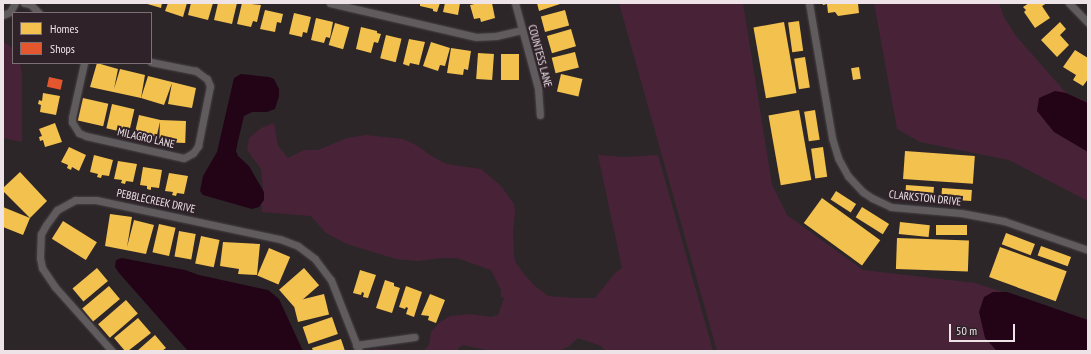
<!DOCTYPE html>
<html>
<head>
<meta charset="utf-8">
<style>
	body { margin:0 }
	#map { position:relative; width:1091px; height:354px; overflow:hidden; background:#2c2629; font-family:"PT Sans Narrow",sans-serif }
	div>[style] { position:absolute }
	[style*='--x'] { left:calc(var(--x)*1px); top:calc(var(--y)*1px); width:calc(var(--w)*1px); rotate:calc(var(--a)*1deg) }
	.green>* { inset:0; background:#482337 }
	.water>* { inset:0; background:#230416 }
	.homes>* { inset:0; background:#f2c14e; transform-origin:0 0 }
	.shops>* { inset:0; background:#e4572e; transform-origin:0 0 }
	.roads { filter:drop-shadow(0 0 1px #484245) drop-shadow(0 0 1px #484245) }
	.street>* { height:7px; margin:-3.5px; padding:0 3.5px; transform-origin:3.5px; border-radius:3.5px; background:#605b5d }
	span { translate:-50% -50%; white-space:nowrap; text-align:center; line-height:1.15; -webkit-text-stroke:4px #302229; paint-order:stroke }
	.street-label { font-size:11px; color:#eee4e8 }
	.frame { position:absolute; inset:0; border:4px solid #eee4e8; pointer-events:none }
	.legend { position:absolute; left:12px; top:12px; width:140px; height:52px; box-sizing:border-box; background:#302229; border:1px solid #7c7075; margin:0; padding:5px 7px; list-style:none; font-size:12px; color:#eee4e8 }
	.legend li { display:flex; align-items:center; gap:8px; height:20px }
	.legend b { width:20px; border:1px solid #7c7075 }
	.scale { position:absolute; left:949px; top:324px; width:66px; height:18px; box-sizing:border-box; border:2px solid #eee4e8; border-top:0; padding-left:5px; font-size:12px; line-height:14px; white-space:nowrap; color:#eee4e8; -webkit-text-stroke:3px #302229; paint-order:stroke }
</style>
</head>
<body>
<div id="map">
	<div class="green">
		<div style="clip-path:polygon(619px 3px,743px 3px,772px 185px,787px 215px,863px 270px,975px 283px,1088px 320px,1088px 351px,717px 351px)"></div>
		<div style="clip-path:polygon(874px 3px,999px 3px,1004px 17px,1016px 36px,1066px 93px,1088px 102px,1088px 201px,1009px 160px,920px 142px,897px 129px)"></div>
		<div style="clip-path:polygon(3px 41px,13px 49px,13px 63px,20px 63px,22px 73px,22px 142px,3px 138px)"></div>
		<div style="clip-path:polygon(274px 123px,278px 146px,288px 158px,304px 150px,318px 150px,347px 138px,366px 135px,403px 139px,418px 146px,430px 155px,446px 164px,481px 169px,501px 186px,514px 204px,515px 213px,513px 233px,514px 256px,516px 263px,525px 275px,535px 286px,548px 296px,575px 298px,595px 298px,615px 273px,622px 268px,598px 155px,624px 157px,658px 155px,713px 351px,606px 351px,601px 346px,578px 338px,568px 347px,558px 351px,492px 351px,463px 345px,458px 348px,458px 351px,373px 351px,373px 349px,424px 350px,429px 345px,431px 332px,440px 322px,451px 316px,470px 314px,491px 317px,498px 315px,504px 298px,501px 297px,501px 290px,491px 270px,457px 258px,441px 258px,418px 261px,396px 259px,347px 244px,326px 233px,311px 216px,262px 212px,261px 200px,263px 190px,261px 169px,247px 150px,249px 138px,261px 128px)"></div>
	</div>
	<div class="water">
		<div style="clip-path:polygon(241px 74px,269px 77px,274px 79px,279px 89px,279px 96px,275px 109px,267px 112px,252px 112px,244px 116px,238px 141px,236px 151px,238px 156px,249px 166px,264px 192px,264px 200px,259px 207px,252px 209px,203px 195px,200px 191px,203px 176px,217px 152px,234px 78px)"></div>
		<div style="clip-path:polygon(1055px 91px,1066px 93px,1088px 103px,1088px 152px,1054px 132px,1037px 111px,1039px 98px)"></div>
		<div style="clip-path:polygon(122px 258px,185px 270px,199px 275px,268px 290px,279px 299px,303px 351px,188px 351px,119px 273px,115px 267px,116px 260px)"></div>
		<div style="clip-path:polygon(993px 292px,1007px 292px,1088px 320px,1088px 351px,996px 350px,985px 338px,979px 312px,984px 297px)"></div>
	</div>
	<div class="homes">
		<div style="clip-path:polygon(144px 3px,162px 3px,161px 8px)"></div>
		<div style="clip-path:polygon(168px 3px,187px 3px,183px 17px,165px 11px)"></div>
		<div style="clip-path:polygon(191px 3px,213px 3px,208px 20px,188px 15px)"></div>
		<div style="clip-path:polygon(218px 3px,237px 3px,232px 24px,214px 20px)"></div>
		<div style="clip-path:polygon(242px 3px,261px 5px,257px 22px,253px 21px,251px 27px,237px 24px)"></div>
		<div style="clip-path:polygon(420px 3px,440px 3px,437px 12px,433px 11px,433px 9px,420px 6px)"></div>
		<div style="clip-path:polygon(445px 3px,460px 3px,458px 15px,443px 12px)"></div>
		<div style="clip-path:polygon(479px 3px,492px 3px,495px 18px,481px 22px,480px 18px,474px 19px,470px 5px)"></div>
		<div style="clip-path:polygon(537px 3px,563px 3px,539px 11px)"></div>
		<div style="clip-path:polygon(822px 3px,858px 3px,859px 13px,838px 16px,835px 12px,828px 13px,827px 4px,823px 5px)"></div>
		<div style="clip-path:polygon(1029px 3px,1047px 3px,1042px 6px,1050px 18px,1035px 28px,1024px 12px,1026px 10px,1023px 7px)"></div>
		<div style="clip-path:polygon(265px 10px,283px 14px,281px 23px,277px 22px,275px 32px,260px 29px)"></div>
		<div style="left:565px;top:10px;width:16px;height:25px;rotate:75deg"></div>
		<div style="clip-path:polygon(294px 13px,311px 17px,307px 33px,303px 32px,302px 37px,289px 34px)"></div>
		<div style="clip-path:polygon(316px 18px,333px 22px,330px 38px,326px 37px,324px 43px,311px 40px)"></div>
		<div style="left:799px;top:21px;width:30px;height:11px;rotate:82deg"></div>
		<div style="left:784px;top:22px;width:72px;height:31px;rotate:80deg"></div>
		<div style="clip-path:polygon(1060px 22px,1066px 29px,1060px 35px,1069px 45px,1057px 57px,1041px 40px)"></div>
		<div style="left:335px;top:23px;width:15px;height:23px;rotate:16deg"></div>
		<div style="clip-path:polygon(361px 27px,377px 31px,377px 33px,381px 34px,378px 43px,374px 42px,371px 53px,356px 49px)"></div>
		<div style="left:571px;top:29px;width:18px;height:25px;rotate:74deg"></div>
		<div style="left:386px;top:35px;width:16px;height:24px;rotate:14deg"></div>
		<div style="clip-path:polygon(409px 39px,425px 42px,419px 65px,410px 63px,409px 66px,403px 64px)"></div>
		<div style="clip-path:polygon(431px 42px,450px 48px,445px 66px,440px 65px,438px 71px,423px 66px)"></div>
		<div style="clip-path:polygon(451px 48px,471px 51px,468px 70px,464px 69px,463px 75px,447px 73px)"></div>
		<div style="clip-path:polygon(1075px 50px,1088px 58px,1088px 79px,1083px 86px,1073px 80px,1076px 75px,1063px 67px)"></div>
		<div style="left:575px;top:52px;width:16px;height:24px;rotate:76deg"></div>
		<div style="left:478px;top:53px;width:16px;height:26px;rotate:4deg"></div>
		<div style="left:501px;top:54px;width:18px;height:26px"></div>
		<div style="left:805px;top:57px;width:31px;height:11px;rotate:81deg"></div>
		<div style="clip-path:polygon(97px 63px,118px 69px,114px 89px,120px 69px,145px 75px,141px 98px,90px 87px)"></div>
		<div style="left:859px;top:67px;width:12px;height:8px;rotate:81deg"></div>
		<div style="left:561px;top:74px;width:22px;height:18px;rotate:13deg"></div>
		<div style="clip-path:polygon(148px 76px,196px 88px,192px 108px,168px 104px,172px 83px,164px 105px,141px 98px)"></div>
		<div style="clip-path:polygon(43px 93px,60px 96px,56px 115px,40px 112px,41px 105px,38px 104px,39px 100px,42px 101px)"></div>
		<div style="left:83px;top:98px;width:26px;height:23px;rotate:13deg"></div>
		<div style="left:112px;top:104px;width:23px;height:25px;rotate:13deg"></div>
		<div style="left:799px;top:110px;width:71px;height:31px;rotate:80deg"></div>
		<div style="left:815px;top:110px;width:30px;height:11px;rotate:81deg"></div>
		<div style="left:139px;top:115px;width:22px;height:22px;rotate:13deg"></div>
		<div style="left:160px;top:120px;width:26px;height:22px;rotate:2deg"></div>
		<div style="clip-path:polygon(55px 123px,62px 142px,45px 147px,43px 140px,40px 141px,39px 137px,42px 136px,39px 129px)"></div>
		<div style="clip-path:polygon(69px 147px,86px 155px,79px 171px,72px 167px,71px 170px,67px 168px,68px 165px,61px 162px)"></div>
		<div style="left:823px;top:147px;width:30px;height:12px;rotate:82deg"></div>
		<div style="left:905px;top:151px;width:70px;height:28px;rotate:4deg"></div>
		<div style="clip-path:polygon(94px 155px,113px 160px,109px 176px,102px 175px,101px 178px,97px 177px,98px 174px,90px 172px)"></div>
		<div style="clip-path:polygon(118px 161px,137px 164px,133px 182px,126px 181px,125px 184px,121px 183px,122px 180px,114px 179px)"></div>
		<div style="clip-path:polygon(143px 167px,162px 170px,159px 188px,151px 187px,151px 190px,147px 189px,147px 186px,140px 185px)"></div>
		<div style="clip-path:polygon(20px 172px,47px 201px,30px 218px,23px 235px,3px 227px,3px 207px,30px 218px,3px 191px,3px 188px)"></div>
		<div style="clip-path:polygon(169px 173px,188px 176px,184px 194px,177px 193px,176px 196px,172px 195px,173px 192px,165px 191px)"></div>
		<div style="left:906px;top:185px;width:28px;height:10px;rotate:4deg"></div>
		<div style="left:942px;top:188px;width:30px;height:11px;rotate:4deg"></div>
		<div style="left:836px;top:191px;width:24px;height:10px;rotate:33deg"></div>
		<div style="left:822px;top:198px;width:72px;height:31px;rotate:36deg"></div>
		<div style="left:862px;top:207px;width:32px;height:12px;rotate:32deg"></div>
		<div style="clip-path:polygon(110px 214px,132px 217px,127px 247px,134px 220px,154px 225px,146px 254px,105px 246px)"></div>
		<div style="left:63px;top:221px;width:40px;height:21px;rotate:32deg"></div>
		<div style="left:900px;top:222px;width:30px;height:12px;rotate:6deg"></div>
		<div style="left:159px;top:224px;width:17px;height:29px;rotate:13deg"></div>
		<div style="left:936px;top:225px;width:31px;height:10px"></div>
		<div style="left:179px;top:231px;width:17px;height:26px;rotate:10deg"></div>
		<div style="left:1006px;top:233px;width:31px;height:12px;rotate:21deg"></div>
		<div style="left:201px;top:236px;width:19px;height:28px;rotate:12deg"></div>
		<div style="left:897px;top:238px;width:72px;height:31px;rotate:2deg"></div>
		<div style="clip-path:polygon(223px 242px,260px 244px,257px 275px,238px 274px,239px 269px,220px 266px)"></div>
		<div style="left:1041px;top:246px;width:32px;height:10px;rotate:20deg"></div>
		<div style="left:1000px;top:247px;width:71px;height:32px;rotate:20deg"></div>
		<div style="left:269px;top:248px;width:23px;height:30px;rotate:23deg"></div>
		<div style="left:97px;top:268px;width:17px;height:32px;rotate:50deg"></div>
		<div style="left:304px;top:268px;width:23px;height:33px;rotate:49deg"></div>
		<div style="clip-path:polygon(360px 270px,376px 275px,368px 298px,363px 297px,364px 293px,362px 292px,361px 295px,353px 293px)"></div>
		<div style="clip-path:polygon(385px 280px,394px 283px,394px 286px,400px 288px,392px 313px,376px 308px)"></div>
		<div style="left:109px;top:286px;width:17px;height:35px;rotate:50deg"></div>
		<div style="clip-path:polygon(406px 286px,422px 292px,414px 317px,406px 314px,408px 308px,406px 307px,405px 309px,399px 307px)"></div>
		<div style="left:324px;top:294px;width:21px;height:32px;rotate:76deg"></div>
		<div style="clip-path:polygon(430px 294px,445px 300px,436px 323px,428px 320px,429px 316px,421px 315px)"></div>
		<div style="left:126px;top:300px;width:18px;height:37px;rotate:49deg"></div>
		<div style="left:332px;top:317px;width:18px;height:31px;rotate:71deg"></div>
		<div style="clip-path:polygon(138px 318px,151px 333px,128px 351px,125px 351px,114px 338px)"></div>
		<div style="clip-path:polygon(155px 335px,166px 348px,162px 351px,137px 351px)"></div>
		<div style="clip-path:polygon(341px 339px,345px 351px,313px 351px,312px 348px)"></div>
	</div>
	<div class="shops">
		<div style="left:49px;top:77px;width:14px;height:10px;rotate:12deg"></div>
	</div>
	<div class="roads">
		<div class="street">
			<div style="--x:24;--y:3;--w:6;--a:9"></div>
			<div style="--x:30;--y:4;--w:13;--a:45"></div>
			<div style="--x:330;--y:3;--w:150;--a:13.1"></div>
			<div style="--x:476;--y:37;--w:20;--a:-3"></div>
			<div style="--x:496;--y:36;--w:27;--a:-13"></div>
			<div style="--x:515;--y:3;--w:88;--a:74.9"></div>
			<div style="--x:538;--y:88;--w:27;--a:86"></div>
			<div style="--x:809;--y:3;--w:137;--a:80.3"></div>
			<div style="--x:832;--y:138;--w:21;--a:73"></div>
			<div style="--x:838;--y:158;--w:21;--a:61"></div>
			<div style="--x:848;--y:176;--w:22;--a:47"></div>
			<div style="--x:863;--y:192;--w:11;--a:34"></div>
			<div style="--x:872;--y:198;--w:21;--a:25"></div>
			<div style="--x:891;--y:207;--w:70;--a:4.9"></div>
			<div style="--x:961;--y:213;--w:44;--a:10.5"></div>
			<div style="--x:1004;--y:221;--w:89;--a:19"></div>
			<div style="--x:1069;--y:3;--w:28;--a:46"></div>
			<div style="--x:3;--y:15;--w:8;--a:-23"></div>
			<div style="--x:10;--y:12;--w:10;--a:-61"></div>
			<div style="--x:84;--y:63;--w:55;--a:102.5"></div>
			<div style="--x:72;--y:117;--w:5;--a:90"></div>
			<div style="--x:72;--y:122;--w:13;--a:58"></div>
			<div style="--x:79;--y:133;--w:8;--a:23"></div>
			<div style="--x:86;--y:136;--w:100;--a:12.7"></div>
			<div style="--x:184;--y:158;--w:10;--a:-29"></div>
			<div style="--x:193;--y:153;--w:9;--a:-54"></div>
			<div style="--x:198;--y:146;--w:61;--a:-78.7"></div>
			<div style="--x:210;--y:86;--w:8;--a:-113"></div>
			<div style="--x:207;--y:79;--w:14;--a:-144"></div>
			<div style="--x:196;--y:71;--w:46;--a:-168.7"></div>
			<div style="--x:356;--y:345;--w:59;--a:-7.9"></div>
			<div style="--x:112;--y:351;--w:86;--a:-131.7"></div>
			<div style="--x:55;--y:287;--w:23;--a:-124"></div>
			<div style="--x:42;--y:268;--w:10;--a:-101"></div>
			<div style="--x:40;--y:258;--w:24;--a:-88"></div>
			<div style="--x:41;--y:234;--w:10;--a:-61"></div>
			<div style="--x:46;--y:225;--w:19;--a:-54"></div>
			<div style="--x:57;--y:210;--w:21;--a:-29"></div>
			<div style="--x:75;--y:200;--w:21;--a:0"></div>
			<div style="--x:96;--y:200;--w:188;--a:12"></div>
			<div style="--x:280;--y:239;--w:19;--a:21"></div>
			<div style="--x:298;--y:246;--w:21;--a:37"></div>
			<div style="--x:315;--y:259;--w:26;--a:53"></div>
			<div style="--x:331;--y:280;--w:76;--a:68.5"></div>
		</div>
	</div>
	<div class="street-label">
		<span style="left:540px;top:56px;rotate:75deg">COUNTESS LANE</span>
		<span style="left:146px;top:138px;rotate:13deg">MILAGRO LANE</span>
		<span style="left:925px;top:198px;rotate:6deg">CLARKSTON DRIVE</span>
		<span style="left:156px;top:201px;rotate:12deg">PEBBLECREEK DRIVE</span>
	</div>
	<div class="frame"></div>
	<ul class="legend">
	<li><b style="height:11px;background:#f2c14e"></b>Homes</li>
	<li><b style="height:11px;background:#e4572e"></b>Shops</li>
	</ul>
	<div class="scale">50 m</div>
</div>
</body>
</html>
